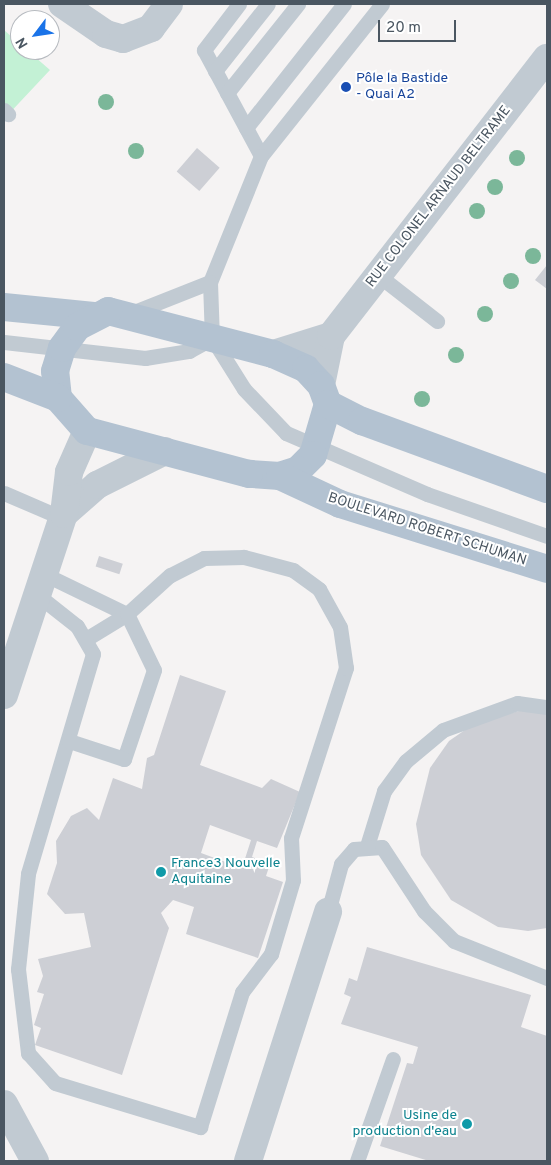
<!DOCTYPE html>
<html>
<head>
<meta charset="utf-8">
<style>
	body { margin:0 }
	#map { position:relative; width:551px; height:1165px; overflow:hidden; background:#f5f3f3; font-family:Overpass,sans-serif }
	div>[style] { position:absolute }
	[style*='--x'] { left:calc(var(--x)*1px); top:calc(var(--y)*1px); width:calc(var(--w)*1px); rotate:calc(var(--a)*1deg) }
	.green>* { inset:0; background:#c3f1d5 }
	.building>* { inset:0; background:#cdcfd5; transform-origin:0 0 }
	.lane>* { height:15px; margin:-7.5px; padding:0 7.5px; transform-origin:7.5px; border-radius:7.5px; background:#c1cad2 }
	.street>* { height:28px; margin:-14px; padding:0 14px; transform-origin:14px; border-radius:14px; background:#c1cad2 }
	.primary>* { height:28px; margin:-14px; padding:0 14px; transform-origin:14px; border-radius:14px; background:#b3c2d1 }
	.trees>* { width:16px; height:16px; margin:-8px; border-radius:50%; background:#7bb799 }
	.dots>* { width:14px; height:14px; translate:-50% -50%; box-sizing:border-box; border:2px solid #fff; border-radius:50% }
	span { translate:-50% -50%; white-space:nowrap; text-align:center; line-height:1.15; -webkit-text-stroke:4px #fff; paint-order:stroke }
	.transit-label { font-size:14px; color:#164399 }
	.left { translate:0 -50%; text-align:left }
	.street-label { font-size:14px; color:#4a5661 }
	.culture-label { font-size:14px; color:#0d838f }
	.right { translate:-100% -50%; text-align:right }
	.frame { position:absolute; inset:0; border:5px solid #4a5661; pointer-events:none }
	.north { position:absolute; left:10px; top:10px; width:50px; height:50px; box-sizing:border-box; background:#fff; border:1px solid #b7bbc0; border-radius:50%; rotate:239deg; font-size:14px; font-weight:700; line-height:20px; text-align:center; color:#4a5661 }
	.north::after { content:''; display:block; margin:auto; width:18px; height:22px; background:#1a73e8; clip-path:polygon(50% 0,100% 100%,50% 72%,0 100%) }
	.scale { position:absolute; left:378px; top:20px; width:78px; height:22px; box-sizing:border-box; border:2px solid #4a5661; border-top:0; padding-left:6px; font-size:15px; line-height:18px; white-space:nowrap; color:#4a5661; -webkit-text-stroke:4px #fff; paint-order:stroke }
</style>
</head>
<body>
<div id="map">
	<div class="green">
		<div style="clip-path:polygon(4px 30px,20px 44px,20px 50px,27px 50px,50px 70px,4px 119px)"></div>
	</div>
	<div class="building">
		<div style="left:197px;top:148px;width:30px;height:31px;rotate:41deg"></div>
		<div style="clip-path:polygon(547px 265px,547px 289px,535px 280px)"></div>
		<div style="left:99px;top:556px;width:25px;height:11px;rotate:18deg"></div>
		<div style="clip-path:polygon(evenodd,180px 675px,226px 691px,200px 765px,262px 788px,271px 779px,300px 792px,277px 848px,257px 841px,252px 857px,270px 864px,266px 876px,283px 882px,258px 958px,186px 934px,194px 907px,173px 900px,161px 913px,169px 928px,122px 1075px,35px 1045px,41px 1028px,34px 1025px,44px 994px,37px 992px,43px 976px,38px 959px,91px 947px,84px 913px,65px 914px,47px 894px,57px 863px,56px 841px,71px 816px,87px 808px,99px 820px,113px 778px,142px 789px,147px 758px,154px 755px,180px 675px,210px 825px,251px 840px,242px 868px,201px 853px,210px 825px)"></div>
		<div style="clip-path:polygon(526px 709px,547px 712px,547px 928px,528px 931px,498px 927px,451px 900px,421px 855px,416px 824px,430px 768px,449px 741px,475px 723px)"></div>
		<div style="clip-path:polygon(367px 947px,531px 995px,521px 1027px,547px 1036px,547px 1161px,429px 1161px,380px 1146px,407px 1063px,413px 1064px,418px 1047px,341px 1024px,351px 997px,344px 994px,349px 978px,357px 981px)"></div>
	</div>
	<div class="lane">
		<div style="--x:239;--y:4;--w:58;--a:127.3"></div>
		<div style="--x:204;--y:50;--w:120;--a:61.7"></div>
		<div style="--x:382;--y:4;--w:194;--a:128.5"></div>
		<div style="--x:261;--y:156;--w:136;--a:112"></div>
		<div style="--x:210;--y:282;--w:56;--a:88"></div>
		<div style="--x:212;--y:338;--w:60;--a:57.9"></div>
		<div style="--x:244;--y:389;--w:61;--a:46.3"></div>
		<div style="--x:286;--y:433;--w:154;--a:23.4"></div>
		<div style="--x:427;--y:494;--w:127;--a:19.3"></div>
		<div style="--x:215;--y:71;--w:85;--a:-51.7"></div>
		<div style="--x:227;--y:93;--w:114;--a:-51.4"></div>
		<div style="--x:4;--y:110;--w:6;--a:45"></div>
		<div style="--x:246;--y:128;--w:158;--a:-51.7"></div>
		<div style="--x:378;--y:275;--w:75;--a:37.9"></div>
		<div style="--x:129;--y:314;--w:87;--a:-21.6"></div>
		<div style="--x:4;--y:342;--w:142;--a:6.5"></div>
		<div style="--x:145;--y:358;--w:45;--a:-9"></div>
		<div style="--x:189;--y:351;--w:25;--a:-29"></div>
		<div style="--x:4;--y:493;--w:63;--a:23.3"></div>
		<div style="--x:42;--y:573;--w:94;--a:25.8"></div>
		<div style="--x:127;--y:614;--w:48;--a:148.6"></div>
		<div style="--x:35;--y:593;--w:53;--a:38.2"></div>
		<div style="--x:77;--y:626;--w:32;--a:60"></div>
		<div style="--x:93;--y:654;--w:229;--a:106.5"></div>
		<div style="--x:28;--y:874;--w:96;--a:96"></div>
		<div style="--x:18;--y:969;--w:85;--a:83.2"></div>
		<div style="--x:28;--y:1053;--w:40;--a:48"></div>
		<div style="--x:55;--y:1083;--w:152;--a:16.9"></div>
		<div style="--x:200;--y:1127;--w:141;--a:-72.7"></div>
		<div style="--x:242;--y:992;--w:48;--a:-52.7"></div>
		<div style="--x:271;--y:954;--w:77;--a:-73.4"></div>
		<div style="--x:293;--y:880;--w:42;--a:-92.7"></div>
		<div style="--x:291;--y:838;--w:179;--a:-72.1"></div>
		<div style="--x:346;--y:668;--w:41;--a:-98.3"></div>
		<div style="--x:340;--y:627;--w:43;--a:-118.9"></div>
		<div style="--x:319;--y:589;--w:32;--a:-144"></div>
		<div style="--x:293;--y:570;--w:51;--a:-165.1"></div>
		<div style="--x:244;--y:557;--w:40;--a:178.6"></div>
		<div style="--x:204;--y:558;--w:38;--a:153"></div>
		<div style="--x:170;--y:575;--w:58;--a:137.8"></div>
		<div style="--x:127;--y:614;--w:62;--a:64.3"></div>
		<div style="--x:154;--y:670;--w:94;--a:108.6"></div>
		<div style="--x:124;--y:759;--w:58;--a:-161.9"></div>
		<div style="--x:367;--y:846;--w:58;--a:-72.8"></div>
		<div style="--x:384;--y:791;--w:37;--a:-54"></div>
		<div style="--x:406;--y:761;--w:48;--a:-40"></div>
		<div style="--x:443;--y:730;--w:79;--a:-20"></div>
		<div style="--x:517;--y:703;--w:30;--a:8"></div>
		<div style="--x:328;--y:912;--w:50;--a:-74.8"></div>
		<div style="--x:341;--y:864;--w:20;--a:-49"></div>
		<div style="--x:354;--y:849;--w:28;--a:-4"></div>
		<div style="--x:382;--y:847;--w:77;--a:56.7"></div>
		<div style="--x:424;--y:911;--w:42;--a:45"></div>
		<div style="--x:454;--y:941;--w:100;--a:21.7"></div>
		<div style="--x:357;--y:1161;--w:108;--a:-70.6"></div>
	</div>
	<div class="street">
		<div style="--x:62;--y:4;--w:53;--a:34.3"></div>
		<div style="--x:106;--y:34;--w:18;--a:16"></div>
		<div style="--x:123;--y:39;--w:30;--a:-21"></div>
		<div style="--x:151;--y:28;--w:30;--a:-53"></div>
		<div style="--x:273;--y:354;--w:61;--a:-17.2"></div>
		<div style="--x:321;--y:385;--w:50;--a:-78.5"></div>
		<div style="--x:331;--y:336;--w:352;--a:-52.2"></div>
		<div style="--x:64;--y:514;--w:44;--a:-41.3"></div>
		<div style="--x:97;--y:485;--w:76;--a:-26.6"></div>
		<div style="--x:4;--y:695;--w:191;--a:-71.7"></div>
		<div style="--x:64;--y:514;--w:42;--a:-83.2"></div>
		<div style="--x:69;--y:472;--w:45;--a:-66.3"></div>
		<div style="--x:4;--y:1104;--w:65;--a:61.5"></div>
		<div style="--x:248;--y:1161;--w:262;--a:-72.2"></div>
	</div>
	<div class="primary">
		<div style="--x:4;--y:307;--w:90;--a:5.7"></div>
		<div style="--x:108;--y:311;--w:171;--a:14.6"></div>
		<div style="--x:273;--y:354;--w:36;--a:24"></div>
		<div style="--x:306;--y:369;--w:22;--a:47"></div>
		<div style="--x:321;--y:385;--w:20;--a:70"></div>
		<div style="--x:328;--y:404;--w:53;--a:106.4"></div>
		<div style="--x:313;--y:455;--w:21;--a:135"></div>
		<div style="--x:298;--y:470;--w:19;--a:162"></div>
		<div style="--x:280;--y:476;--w:31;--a:-176"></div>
		<div style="--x:249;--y:474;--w:168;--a:-165.1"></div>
		<div style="--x:87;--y:431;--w:44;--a:-131.3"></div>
		<div style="--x:58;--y:398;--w:27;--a:-96"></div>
		<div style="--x:55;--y:371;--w:24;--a:-73"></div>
		<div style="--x:62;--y:348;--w:26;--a:-54"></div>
		<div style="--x:77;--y:327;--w:35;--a:-27"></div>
		<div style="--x:4;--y:377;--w:58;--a:21.3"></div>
		<div style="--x:328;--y:404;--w:38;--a:27"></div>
		<div style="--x:362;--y:421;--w:197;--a:20.2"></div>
		<div style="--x:280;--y:476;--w:66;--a:25"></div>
		<div style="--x:340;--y:504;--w:217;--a:17.4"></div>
	</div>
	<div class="trees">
		<div style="left:106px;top:102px"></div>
		<div style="left:136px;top:151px"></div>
		<div style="left:517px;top:158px"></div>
		<div style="left:495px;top:187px"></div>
		<div style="left:477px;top:211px"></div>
		<div style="left:533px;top:256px"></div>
		<div style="left:511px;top:281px"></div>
		<div style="left:485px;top:314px"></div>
		<div style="left:456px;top:355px"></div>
		<div style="left:422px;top:399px"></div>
	</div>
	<div class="dots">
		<div style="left:346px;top:87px;background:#1a4fb4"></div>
		<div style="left:161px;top:872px;background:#0f9aa8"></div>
		<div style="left:467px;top:1124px;background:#0f9aa8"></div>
	</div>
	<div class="transit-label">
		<span class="left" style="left:356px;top:87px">Pôle la Bastide<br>- Quai A2</span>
	</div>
	<div class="street-label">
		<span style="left:439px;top:197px;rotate:-52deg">RUE COLONEL ARNAUD BELTRAME</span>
		<span style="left:427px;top:530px;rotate:18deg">BOULEVARD ROBERT SCHUMAN</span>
	</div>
	<div class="culture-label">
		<span class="left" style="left:171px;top:872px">France3 Nouvelle<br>Aquitaine</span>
		<span class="right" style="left:457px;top:1124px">Usine de<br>production d'eau</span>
	</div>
	<div class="frame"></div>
	<div class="north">N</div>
	<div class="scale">20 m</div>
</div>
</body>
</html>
